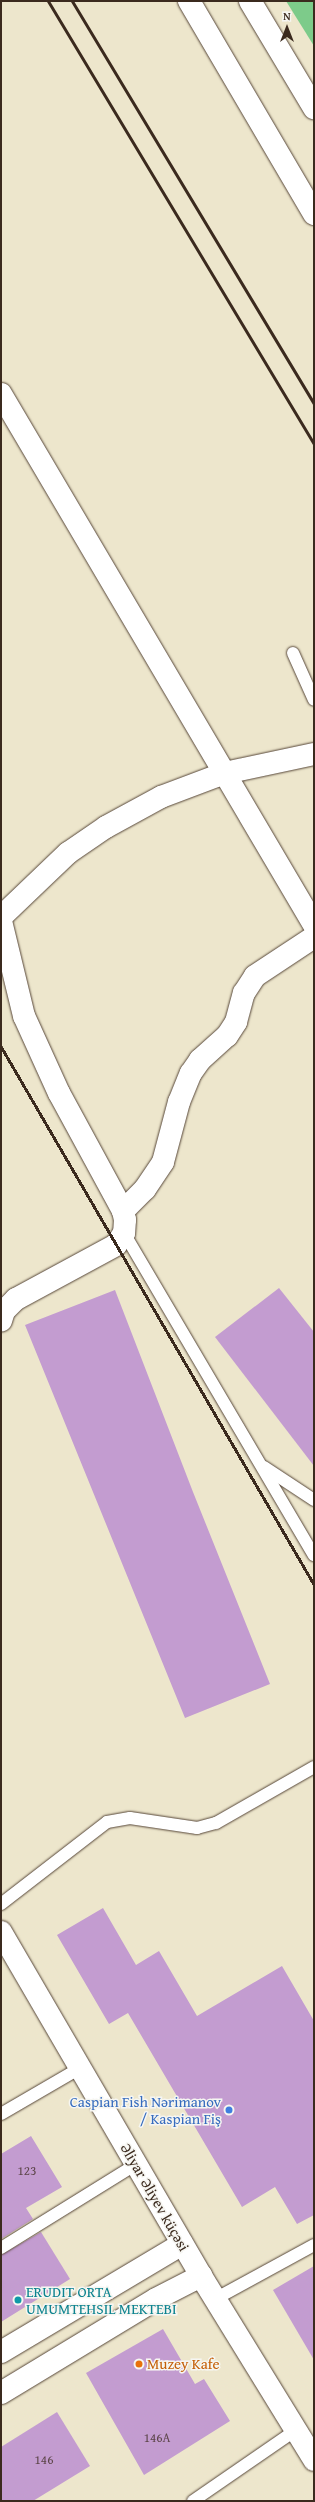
<!DOCTYPE html>
<html>
<head>
<meta charset="utf-8">
<style>
	body { margin:0 }
	#map { position:relative; width:315px; height:2502px; overflow:hidden; background:#ede6cc; font-family:"Gentium Book Plus",serif }
	div>[style] { position:absolute }
	[style*='--x'] { left:calc(var(--x)*1px); top:calc(var(--y)*1px); width:calc(var(--w)*1px); rotate:calc(var(--a)*1deg) }
	.green>* { inset:0; background:#7dcb8a }
	.building>* { inset:0; background:#c39cd0 }
	.roads { filter:drop-shadow(0 0 1px #564638) drop-shadow(0 0 1px #564638) }
	.lane>* { height:12px; margin:-6px; padding:0 6px; transform-origin:6px; border-radius:6px; background:#fff }
	.street>* { height:22px; margin:-11px; padding:0 11px; transform-origin:11px; border-radius:11px; background:#fff }
	.primary>* { height:22px; margin:-11px; padding:0 11px; transform-origin:11px; border-radius:11px; background:#fff }
	.rail>* { height:3px; margin:-1.5px; padding:0 1.5px; transform-origin:1.5px; border-radius:1.5px; background:#3b2a1e }
	.dots>* { width:11px; height:11px; translate:-50% -50%; box-sizing:border-box; border:2px solid #f6f6f2; border-radius:50% }
	span { translate:-50% -50%; white-space:nowrap; text-align:center; line-height:1.15; -webkit-text-stroke:3px #f6f6f2; paint-order:stroke }
	.number-label { font-size:13px; color:#5d464a }
	.number-label span { -webkit-text-stroke-width:0 }
	.shop-label { font-size:15px; color:#366cbe }
	.right { translate:-100% -50%; text-align:right }
	.street-label { font-size:15px; color:#3b2a1e }
	.culture-label { font-size:15px; color:#0d838f }
	.left { translate:0 -50%; text-align:left }
	.food-label { font-size:15px; color:#c56008 }
	.frame { position:absolute; inset:0; border:2px solid #3b2a1e; pointer-events:none }
	.north { position:absolute; left:267px; top:8px; width:40px; height:40px; -webkit-text-stroke:3px #f6f6f2; paint-order:stroke; rotate:0deg; font-size:11px; font-weight:700; line-height:16px; text-align:center; color:#3b2a1e }
	.north::after { content:''; display:block; margin:auto; width:14px; height:18px; background:#3b2a1e; clip-path:polygon(50% 0,100% 100%,50% 72%,0 100%) }
</style>
</head>
<body>
<div id="map">
	<div class="green">
		<div style="clip-path:polygon(286px 1px,314px 1px,314px 46px)"></div>
	</div>
	<div class="building">
		<div style="clip-path:polygon(279px 1288px,314px 1332px,314px 1466px,215px 1337px)"></div>
		<div style="clip-path:polygon(115px 1290px,193px 1492px,270px 1684px,185px 1718px,25px 1325px)"></div>
		<div style="clip-path:polygon(103px 1908px,136px 1965px,159px 1951px,197px 2016px,282px 1966px,314px 2021px,314px 2215px,297px 2224px,275px 2187px,242px 2207px,128px 2013px,109px 2024px,57px 1935px)"></div>
		<div style="clip-path:polygon(31px 2136px,62px 2187px,26px 2208px,33px 2219px,1px 2239px,1px 2154px)"></div>
		<div style="clip-path:polygon(41px 2232px,70px 2279px,1px 2322px,1px 2255px)"></div>
		<div style="clip-path:polygon(314px 2266px,314px 2360px,273px 2290px)"></div>
		<div style="clip-path:polygon(163px 2329px,195px 2384px,204px 2379px,230px 2421px,144px 2475px,86px 2373px)"></div>
		<div style="clip-path:polygon(57px 2412px,90px 2466px,33px 2501px,1px 2501px,1px 2447px)"></div>
	</div>
	<div class="roads">
		<div class="lane">
			<div style="--x:293;--y:653;--w:51;--a:65.9"></div>
			<div style="--x:124;--y:1233;--w:374;--a:59.5"></div>
			<div style="--x:264;--y:1467;--w:60;--a:33.4"></div>
			<div style="--x:1;--y:1904;--w:134;--a:-37.7"></div>
			<div style="--x:107;--y:1822;--w:23;--a:-10"></div>
			<div style="--x:130;--y:1818;--w:68;--a:8.5"></div>
			<div style="--x:197;--y:1828;--w:20;--a:-15"></div>
			<div style="--x:216;--y:1823;--w:113;--a:-29.7"></div>
			<div style="--x:1;--y:2114;--w:91;--a:-30.2"></div>
			<div style="--x:1;--y:2248;--w:158;--a:-31.8"></div>
			<div style="--x:215;--y:2299;--w:113;--a:-28.6"></div>
			<div style="--x:193;--y:2501;--w:125;--a:-34.6"></div>
		</div>
		<div class="street">
			<div style="--x:189;--y:1;--w:247;--a:59.6"></div>
			<div style="--x:250;--y:1;--w:125;--a:59.1"></div>
			<div style="--x:1;--y:394;--w:616;--a:59.48"></div>
			<div style="--x:1;--y:917;--w:93;--a:-43.7"></div>
			<div style="--x:68;--y:853;--w:46;--a:-34.4"></div>
			<div style="--x:106;--y:827;--w:63;--a:-28.6"></div>
			<div style="--x:161;--y:797;--w:68;--a:-20.6"></div>
			<div style="--x:225;--y:773;--w:91;--a:-12.1"></div>
			<div style="--x:1;--y:921;--w:98;--a:76.4"></div>
			<div style="--x:24;--y:1016;--w:85;--a:65.6"></div>
			<div style="--x:59;--y:1093;--w:134;--a:61.5"></div>
			<div style="--x:123;--y:1211;--w:9;--a:77"></div>
			<div style="--x:125;--y:1220;--w:13;--a:94"></div>
			<div style="--x:124;--y:1233;--w:14;--a:124"></div>
			<div style="--x:116;--y:1245;--w:114;--a:151.6"></div>
			<div style="--x:16;--y:1299;--w:17;--a:135"></div>
			<div style="--x:4;--y:1311;--w:10;--a:107"></div>
			<div style="--x:123;--y:1211;--w:31;--a:-45"></div>
			<div style="--x:145;--y:1189;--w:32;--a:-56"></div>
			<div style="--x:163;--y:1162;--w:62;--a:-75.1"></div>
			<div style="--x:179;--y:1102;--w:31;--a:-68"></div>
			<div style="--x:191;--y:1073;--w:16;--a:-55"></div>
			<div style="--x:200;--y:1060;--w:36;--a:-42"></div>
			<div style="--x:227;--y:1036;--w:17;--a:-57"></div>
			<div style="--x:236;--y:1022;--w:30;--a:-75"></div>
			<div style="--x:244;--y:993;--w:20;--a:-57"></div>
			<div style="--x:255;--y:976;--w:71;--a:-33.5"></div>
			<div style="--x:1;--y:1932;--w:398;--a:59.8"></div>
			<div style="--x:201;--y:2276;--w:216;--a:58.4"></div>
		</div>
		<div class="primary">
			<div style="--x:1;--y:2352;--w:211;--a:-30.8"></div>
			<div style="--x:1;--y:2393;--w:181;--a:-31.2"></div>
			<div style="--x:156;--y:2299;--w:51;--a:-27.1"></div>
		</div>
	</div>
	<div class="rail">
		<div style="--x:48;--y:1;--w:517;--a:59.02"></div>
		<div style="--x:72;--y:1;--w:470;--a:59"></div>
		<div style="--x:1;--y:1047;--w:622;--a:59.81"></div>
	</div>
	<div class="dots">
		<div style="left:229px;top:2110px;background:#3f7fe0"></div>
		<div style="left:18px;top:2300px;background:#0f9aa8"></div>
		<div style="left:139px;top:2364px;background:#e8710a"></div>
	</div>
	<div class="number-label">
		<span style="left:27px;top:2171px">123</span>
		<span style="left:157px;top:2438px">146A</span>
		<span style="left:44px;top:2460px">146</span>
	</div>
	<div class="shop-label">
		<span class="right" style="left:221px;top:2110px">Caspian Fish Nərimanov<br>/ Kaspian Fiş</span>
	</div>
	<div class="street-label">
		<span style="left:155px;top:2197px;rotate:60deg">Əliyar Əliyev küçəsi</span>
	</div>
	<div class="culture-label">
		<span class="left" style="left:26px;top:2300px">ERUDIT ORTA<br>UMUMTEHSIL MEKTEBI</span>
	</div>
	<div class="food-label">
		<span class="left" style="left:147px;top:2364px">Muzey Kafe</span>
	</div>
	<div class="frame"></div>
	<div class="north">N</div>
</div>
</body>
</html>
